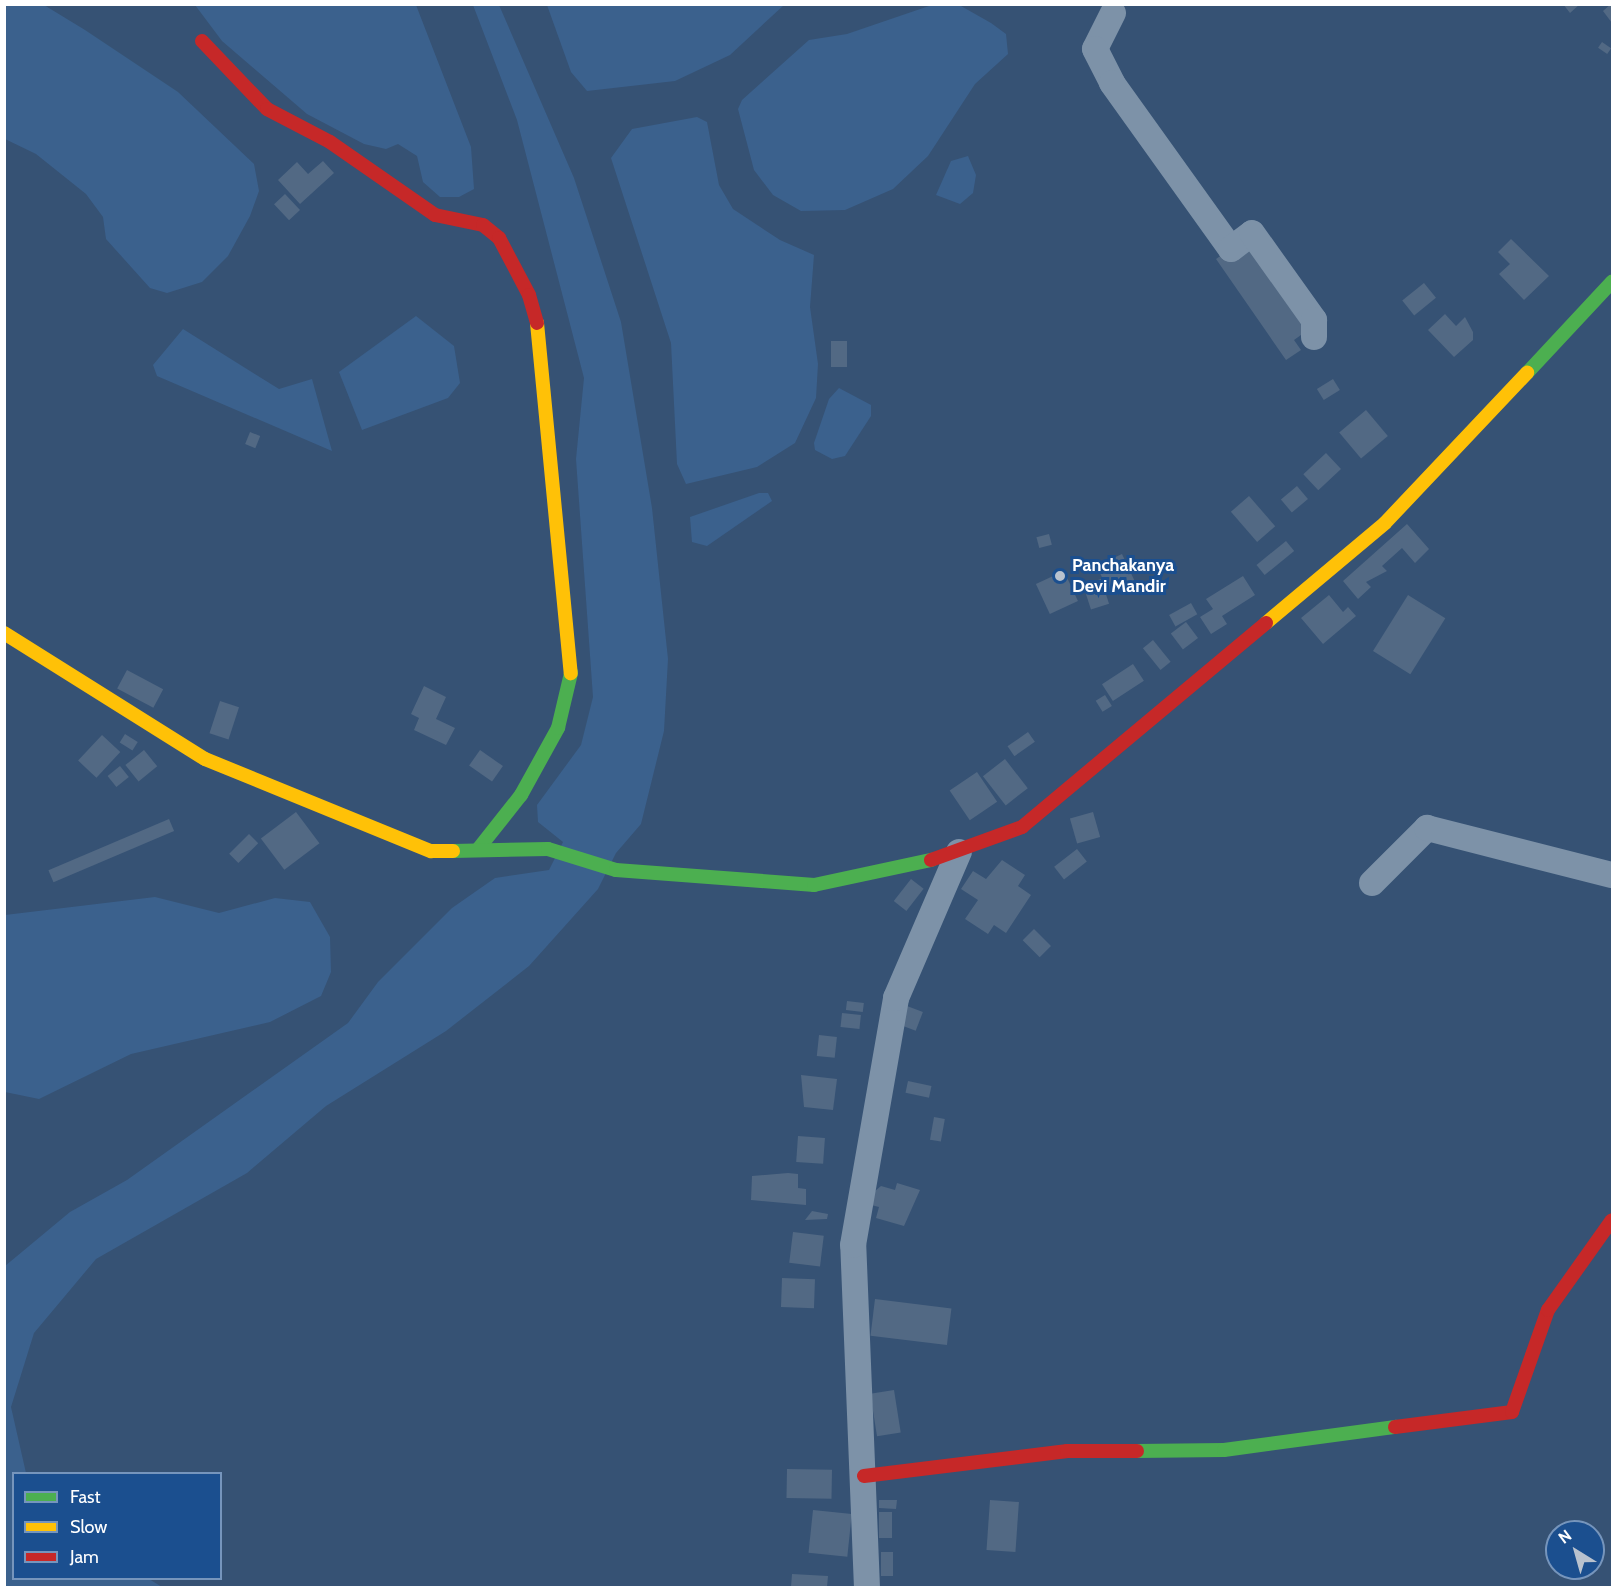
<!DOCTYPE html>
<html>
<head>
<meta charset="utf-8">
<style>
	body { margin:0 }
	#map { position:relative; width:1617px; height:1592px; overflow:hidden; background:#365274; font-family:Cabin,sans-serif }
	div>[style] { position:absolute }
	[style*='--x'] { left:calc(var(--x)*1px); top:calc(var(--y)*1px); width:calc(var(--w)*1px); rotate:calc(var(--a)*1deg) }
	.water>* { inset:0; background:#3b618d }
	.building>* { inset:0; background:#526984; transform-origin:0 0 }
	.street>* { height:26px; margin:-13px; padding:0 13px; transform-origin:13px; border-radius:13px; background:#7d92a8 }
	.fast>* { height:14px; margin:-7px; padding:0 7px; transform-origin:7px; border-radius:7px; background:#4caf50 }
	.slow>* { height:14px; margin:-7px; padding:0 7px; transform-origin:7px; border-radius:7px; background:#ffc107 }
	.jam>* { height:14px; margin:-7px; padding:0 7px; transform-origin:7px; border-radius:7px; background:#c62828 }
	.dots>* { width:16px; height:16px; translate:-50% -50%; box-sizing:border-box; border:3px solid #1b4f8f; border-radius:50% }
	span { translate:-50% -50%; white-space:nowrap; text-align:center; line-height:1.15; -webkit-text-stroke:6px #1b4f8f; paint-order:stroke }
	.poi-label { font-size:18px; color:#fff; font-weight:700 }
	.left { translate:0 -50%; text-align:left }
	.frame { position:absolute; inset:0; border:6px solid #fff; pointer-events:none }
	.legend { position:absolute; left:12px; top:1472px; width:210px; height:108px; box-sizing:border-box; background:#1b4f8f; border:2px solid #7695bc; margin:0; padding:8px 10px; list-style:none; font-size:18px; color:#fff }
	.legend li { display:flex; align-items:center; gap:12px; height:30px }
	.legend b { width:30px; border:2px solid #7695bc }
	.north { position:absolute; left:1545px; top:1520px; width:60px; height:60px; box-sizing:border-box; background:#1b4f8f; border:2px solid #7695bc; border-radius:50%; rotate:323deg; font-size:16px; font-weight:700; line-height:24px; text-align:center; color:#fff }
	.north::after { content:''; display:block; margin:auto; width:21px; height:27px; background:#b9c2ce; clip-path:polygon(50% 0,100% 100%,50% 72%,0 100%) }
</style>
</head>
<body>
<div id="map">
	<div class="water">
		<div style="clip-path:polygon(4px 5px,44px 5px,85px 30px,178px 92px,254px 164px,259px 191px,250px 216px,228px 256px,202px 282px,167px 293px,150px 288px,106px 239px,103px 217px,86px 194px,36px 154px,5px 139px)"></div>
		<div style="clip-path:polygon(195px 5px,416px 5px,471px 147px,474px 189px,459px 197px,440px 197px,423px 182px,417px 156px,398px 144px,386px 149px,364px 144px,307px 114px,222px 41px)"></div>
		<div style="clip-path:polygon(473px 5px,499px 5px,574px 178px,621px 322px,652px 508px,668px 659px,664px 731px,641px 824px,616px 853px,598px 889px,529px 966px,446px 1031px,326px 1106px,247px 1173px,96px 1259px,34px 1333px,11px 1407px,26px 1473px,14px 1474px,14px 1578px,149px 1579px,162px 1587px,5px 1588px,5px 1266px,70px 1212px,127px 1180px,348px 1023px,378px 982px,452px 908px,495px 878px,549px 870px,563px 842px,538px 822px,537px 805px,581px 745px,593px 697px,576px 459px,584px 378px,517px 120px)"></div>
		<div style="clip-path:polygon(547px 5px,784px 5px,730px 55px,675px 81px,587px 91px,571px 72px)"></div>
		<div style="clip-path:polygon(929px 6px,961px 6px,991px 23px,1006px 34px,1008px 54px,975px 84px,928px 156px,893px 189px,845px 210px,801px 211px,773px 195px,754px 170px,738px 109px,742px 100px,809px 40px,847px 34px)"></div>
		<div style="clip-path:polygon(697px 117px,707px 122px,719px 185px,733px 209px,780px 240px,814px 255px,810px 307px,818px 364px,816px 398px,795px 443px,757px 467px,686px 484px,677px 464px,671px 343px,611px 158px,632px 129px)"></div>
		<div style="clip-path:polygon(968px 156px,976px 175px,973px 193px,960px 204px,936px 195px,951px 161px)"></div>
		<div style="clip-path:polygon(416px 316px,454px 346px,460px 383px,448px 398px,362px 430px,339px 372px)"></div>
		<div style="clip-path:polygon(183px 329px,279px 389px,312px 379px,332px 451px,157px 376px,153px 365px)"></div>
		<div style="clip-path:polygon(839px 388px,871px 405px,871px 416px,845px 456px,832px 459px,815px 450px,814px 443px,829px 399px)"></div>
		<div style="clip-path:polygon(759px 493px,768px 493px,772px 501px,707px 546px,692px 542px,690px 517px)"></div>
		<div style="clip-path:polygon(155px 897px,219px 913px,275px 898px,310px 902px,330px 937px,331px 972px,321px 996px,270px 1022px,131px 1054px,39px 1099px,5px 1092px,5px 915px)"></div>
	</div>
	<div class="building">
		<div style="clip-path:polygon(1563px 4px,1580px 4px,1570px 13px)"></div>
		<div style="clip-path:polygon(1611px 4px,1612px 4px,1612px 23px,1603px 11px)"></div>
		<div style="left:1602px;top:42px;width:11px;height:7px;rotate:34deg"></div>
		<div style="clip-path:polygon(323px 161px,334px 173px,300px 204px,278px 180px,297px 162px,308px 174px)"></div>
		<div style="left:285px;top:194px;width:22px;height:15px;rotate:47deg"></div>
		<div style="clip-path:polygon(1245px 239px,1308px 330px,1294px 340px,1301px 350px,1286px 360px,1216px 259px)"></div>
		<div style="clip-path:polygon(1511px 239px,1549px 276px,1524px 300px,1499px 274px,1510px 264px,1498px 252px)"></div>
		<div style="left:1424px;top:283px;width:19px;height:28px;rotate:51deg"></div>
		<div style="clip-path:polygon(1445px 314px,1456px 326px,1465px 317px,1473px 332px,1473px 340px,1454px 357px,1428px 330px)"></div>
		<div style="left:831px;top:341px;width:16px;height:26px"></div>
		<div style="left:1333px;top:379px;width:13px;height:19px;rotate:58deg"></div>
		<div style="left:1366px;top:410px;width:34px;height:35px;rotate:50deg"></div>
		<div style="left:250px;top:432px;width:11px;height:13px;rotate:22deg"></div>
		<div style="left:1326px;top:453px;width:22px;height:31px;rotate:47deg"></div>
		<div style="left:1297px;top:486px;width:17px;height:21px;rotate:50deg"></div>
		<div style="left:1249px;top:496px;width:40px;height:24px;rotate:49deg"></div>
		<div style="clip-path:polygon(1407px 524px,1429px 549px,1415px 563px,1402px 548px,1382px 566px,1387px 571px,1366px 582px,1371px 587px,1358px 599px,1343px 581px)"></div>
		<div style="left:1049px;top:534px;width:11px;height:13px;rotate:75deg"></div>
		<div style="left:1286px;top:541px;width:13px;height:38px;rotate:51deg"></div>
		<div style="left:1122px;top:554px;width:31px;height:28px;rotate:65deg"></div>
		<div style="left:1064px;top:571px;width:33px;height:31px;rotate:65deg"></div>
		<div style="clip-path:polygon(1243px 576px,1255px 595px,1222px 616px,1227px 624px,1211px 634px,1200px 617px,1213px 609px,1206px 599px)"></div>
		<div style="left:1101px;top:579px;width:26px;height:19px;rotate:72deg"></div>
		<div style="clip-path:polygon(1329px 595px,1343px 612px,1348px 607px,1356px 616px,1323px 644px,1301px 618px)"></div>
		<div style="left:1408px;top:595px;width:44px;height:66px;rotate:32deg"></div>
		<div style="left:1191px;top:603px;width:13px;height:25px;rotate:61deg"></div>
		<div style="left:1186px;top:622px;width:20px;height:19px;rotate:53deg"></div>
		<div style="left:1153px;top:640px;width:28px;height:13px;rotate:51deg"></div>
		<div style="left:1133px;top:664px;width:20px;height:37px;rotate:57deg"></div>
		<div style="left:127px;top:670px;width:41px;height:21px;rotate:28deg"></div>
		<div style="clip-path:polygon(424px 686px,446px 697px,436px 719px,455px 728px,446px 745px,414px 730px,419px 718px,411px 714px)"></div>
		<div style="left:1105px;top:695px;width:13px;height:11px;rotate:58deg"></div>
		<div style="left:220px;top:701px;width:20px;height:34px;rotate:18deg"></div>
		<div style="left:1028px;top:732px;width:12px;height:25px;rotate:55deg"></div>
		<div style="left:125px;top:734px;width:15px;height:10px;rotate:32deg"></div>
		<div style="left:102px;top:735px;width:25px;height:35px;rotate:43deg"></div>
		<div style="left:144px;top:750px;width:21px;height:24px;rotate:51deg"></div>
		<div style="left:480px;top:750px;width:28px;height:19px;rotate:35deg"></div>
		<div style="left:1005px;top:759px;width:37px;height:28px;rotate:52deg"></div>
		<div style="left:120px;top:766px;width:14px;height:16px;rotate:51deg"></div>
		<div style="left:977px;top:772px;width:36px;height:33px;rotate:56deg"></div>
		<div style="left:296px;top:812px;width:39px;height:44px;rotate:53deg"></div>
		<div style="left:1093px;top:812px;width:26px;height:24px;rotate:74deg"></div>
		<div style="left:169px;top:819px;width:13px;height:131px;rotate:67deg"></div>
		<div style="left:249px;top:834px;width:13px;height:28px;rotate:45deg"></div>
		<div style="left:1077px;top:849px;width:16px;height:29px;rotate:52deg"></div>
		<div style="clip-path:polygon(1002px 860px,1025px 875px,1018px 886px,1031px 895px,1006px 933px,994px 925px,988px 934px,965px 919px,978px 900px,961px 889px,973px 871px,986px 879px)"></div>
		<div style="left:911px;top:879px;width:16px;height:28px;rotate:38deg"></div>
		<div style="left:1034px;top:929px;width:24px;height:16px;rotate:45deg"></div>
		<div style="left:847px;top:1001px;width:17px;height:9px;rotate:7deg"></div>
		<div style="left:907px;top:1006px;width:17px;height:20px;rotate:21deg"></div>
		<div style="left:842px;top:1013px;width:19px;height:14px;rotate:6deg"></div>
		<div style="left:819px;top:1035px;width:18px;height:21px;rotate:6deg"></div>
		<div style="clip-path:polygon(801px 1075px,837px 1079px,833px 1110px,804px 1107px)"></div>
		<div style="left:908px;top:1081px;width:24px;height:12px;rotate:12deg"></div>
		<div style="left:934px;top:1117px;width:11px;height:23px;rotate:10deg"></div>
		<div style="left:798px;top:1136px;width:27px;height:26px;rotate:4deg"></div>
		<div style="clip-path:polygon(788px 1173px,798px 1174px,798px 1188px,806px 1189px,806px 1205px,751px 1200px,752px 1176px)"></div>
		<div style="clip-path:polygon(897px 1183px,920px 1190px,904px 1226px,876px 1218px,879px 1207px,871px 1205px,875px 1191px,881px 1186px,895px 1190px)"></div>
		<div style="clip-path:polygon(812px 1211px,828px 1214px,827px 1219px,805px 1220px)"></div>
		<div style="left:793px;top:1232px;width:31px;height:31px;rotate:7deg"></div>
		<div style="left:782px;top:1278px;width:33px;height:29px;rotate:2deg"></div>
		<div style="left:875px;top:1299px;width:77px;height:37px;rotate:7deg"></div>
		<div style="left:894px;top:1390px;width:43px;height:24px;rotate:81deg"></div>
		<div style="left:787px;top:1469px;width:45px;height:29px;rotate:1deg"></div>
		<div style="clip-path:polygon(879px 1500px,897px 1500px,896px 1509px,879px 1508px)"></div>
		<div style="left:990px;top:1500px;width:29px;height:50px;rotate:4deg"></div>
		<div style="left:813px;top:1510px;width:39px;height:43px;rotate:6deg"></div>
		<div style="left:879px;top:1512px;width:13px;height:26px"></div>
		<div style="left:881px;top:1552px;width:12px;height:24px"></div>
		<div style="clip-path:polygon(792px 1574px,828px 1576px,827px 1587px,791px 1587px)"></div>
	</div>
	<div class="street">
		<div style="--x:1113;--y:13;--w:40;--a:116.6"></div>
		<div style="--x:1095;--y:49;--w:38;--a:63"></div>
		<div style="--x:1112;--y:83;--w:204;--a:54.4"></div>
		<div style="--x:1231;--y:249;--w:26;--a:-37"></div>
		<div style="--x:1252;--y:233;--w:107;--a:54.5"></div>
		<div style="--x:1314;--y:320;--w:17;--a:90"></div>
		<div style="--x:1372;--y:883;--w:78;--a:-45"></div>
		<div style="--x:1427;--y:828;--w:191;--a:14.3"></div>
		<div style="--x:867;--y:1588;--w:343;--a:-92.3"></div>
		<div style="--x:853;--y:1245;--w:251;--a:-80.1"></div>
		<div style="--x:896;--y:998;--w:159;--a:-66.7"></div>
	</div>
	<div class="fast">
		<div style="--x:1527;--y:373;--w:125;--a:-47"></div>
		<div style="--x:479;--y:848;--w:68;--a:-51.6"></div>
		<div style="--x:521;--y:795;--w:77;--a:-61.1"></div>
		<div style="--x:558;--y:728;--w:57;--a:-76.7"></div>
		<div style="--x:453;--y:851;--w:95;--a:-1.2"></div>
		<div style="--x:548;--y:849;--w:71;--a:17.2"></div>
		<div style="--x:616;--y:870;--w:199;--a:4.3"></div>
		<div style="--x:814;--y:885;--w:120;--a:-12.1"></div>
		<div style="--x:1137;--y:1451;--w:87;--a:-0.7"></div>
		<div style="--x:1224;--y:1450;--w:173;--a:-7.7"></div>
	</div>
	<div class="slow">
		<div style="--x:537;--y:323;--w:352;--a:84.5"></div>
		<div style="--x:1266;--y:623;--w:155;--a:-40"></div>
		<div style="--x:1385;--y:523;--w:207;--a:-46.6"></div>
		<div style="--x:4;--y:633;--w:237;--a:32.1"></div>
		<div style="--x:205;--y:759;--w:244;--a:22.2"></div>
		<div style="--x:431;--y:851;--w:22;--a:0"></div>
	</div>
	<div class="jam">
		<div style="--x:202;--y:41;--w:94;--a:46.3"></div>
		<div style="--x:267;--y:109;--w:71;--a:27.6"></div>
		<div style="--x:330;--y:142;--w:128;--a:34.8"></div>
		<div style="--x:435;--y:215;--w:49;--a:11.8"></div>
		<div style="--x:483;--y:225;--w:21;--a:39"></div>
		<div style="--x:499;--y:238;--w:64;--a:62.2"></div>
		<div style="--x:529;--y:295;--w:29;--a:74"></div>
		<div style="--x:931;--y:860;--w:97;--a:-19.9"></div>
		<div style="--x:1022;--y:827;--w:318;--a:-39.9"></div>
		<div style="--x:1395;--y:1427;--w:118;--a:-7.3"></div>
		<div style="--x:1512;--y:1412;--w:108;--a:-70.6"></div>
		<div style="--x:1548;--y:1310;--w:110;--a:-54.6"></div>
		<div style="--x:864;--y:1476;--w:205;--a:-7"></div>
		<div style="--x:1067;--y:1451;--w:70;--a:0"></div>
	</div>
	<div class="dots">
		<div style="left:1060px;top:576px;background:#b9c2ce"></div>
	</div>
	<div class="poi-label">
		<span class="left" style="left:1072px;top:576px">Panchakanya<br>Devi Mandir</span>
	</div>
	<div class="frame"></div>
	<ul class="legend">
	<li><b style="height:8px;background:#4caf50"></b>Fast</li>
	<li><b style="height:8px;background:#ffc107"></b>Slow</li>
	<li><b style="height:8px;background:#c62828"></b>Jam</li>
	</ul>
	<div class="north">N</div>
</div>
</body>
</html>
